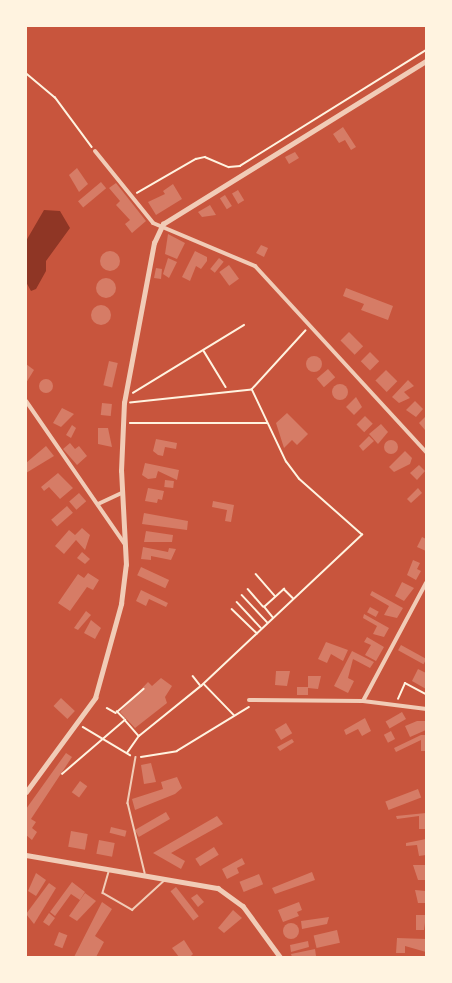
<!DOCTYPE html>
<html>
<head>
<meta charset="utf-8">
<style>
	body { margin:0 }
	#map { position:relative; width:452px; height:983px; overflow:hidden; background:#c8553d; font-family:Raleway,sans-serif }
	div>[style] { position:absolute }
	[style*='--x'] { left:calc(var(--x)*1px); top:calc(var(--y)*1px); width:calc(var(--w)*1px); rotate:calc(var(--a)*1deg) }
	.water>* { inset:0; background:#8f3625 }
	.building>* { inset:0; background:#d67c66; transform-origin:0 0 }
	.round { border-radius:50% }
	.path>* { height:1.5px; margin:-0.75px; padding:0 0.75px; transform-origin:0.75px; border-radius:0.75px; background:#fff3e0 }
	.service>* { height:1.5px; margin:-0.75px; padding:0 0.75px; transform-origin:0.75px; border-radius:0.75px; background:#f1ccb7 }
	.minor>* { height:4px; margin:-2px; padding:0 2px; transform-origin:2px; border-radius:2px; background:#f1ccb7 }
	.tertiary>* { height:4.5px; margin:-2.25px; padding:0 2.25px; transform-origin:2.25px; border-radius:2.25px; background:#f1ccb7 }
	span { translate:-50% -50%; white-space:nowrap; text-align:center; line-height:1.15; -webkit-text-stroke:4.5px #fff3e0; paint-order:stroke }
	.frame { position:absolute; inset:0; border:27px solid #fff3e0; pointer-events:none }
</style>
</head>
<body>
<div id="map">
	<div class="water">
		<div style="clip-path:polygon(44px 210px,60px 211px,70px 228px,46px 261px,46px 271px,36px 289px,31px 291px,26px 282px,26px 241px)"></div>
	</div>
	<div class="building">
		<div style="clip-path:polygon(343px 127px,356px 147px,351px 150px,345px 140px,339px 143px,333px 134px)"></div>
		<div style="clip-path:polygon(295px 152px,299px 158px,289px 164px,285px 157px)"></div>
		<div style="clip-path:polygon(77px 168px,88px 184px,79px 192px,69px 175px)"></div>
		<div style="left:101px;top:182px;width:8px;height:30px;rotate:50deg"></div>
		<div style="clip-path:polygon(116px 183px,146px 221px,132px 233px,125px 224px,130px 220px,116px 205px,120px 201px,109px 188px)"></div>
		<div style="clip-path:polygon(173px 184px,182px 199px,156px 215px,148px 202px,165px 194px,163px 191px)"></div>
		<div style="left:238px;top:190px;width:12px;height:7px;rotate:59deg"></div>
		<div style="left:225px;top:195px;width:13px;height:6px;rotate:58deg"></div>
		<div style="clip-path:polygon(210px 205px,216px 215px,202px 217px,198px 212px)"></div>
		<div style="clip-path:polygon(168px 234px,185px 243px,177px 259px,165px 254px)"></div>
		<div style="clip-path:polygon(261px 245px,268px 248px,264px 257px,256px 253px)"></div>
		<div class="round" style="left:100px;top:251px;width:20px;height:20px"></div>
		<div style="clip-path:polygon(195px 251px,207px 257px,207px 261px,201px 269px,196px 266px,190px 281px,182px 277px)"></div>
		<div style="clip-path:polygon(168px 258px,177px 262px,169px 278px,163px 274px)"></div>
		<div style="left:219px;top:258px;width:6px;height:14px;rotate:39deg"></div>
		<div style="left:229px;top:265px;width:17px;height:12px;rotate:54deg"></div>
		<div style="clip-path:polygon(156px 268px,162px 269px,161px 279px,154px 278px)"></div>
		<div class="round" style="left:96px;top:278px;width:20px;height:20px"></div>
		<div style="clip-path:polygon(346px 288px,393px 306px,388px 320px,361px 310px,364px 304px,343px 296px)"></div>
		<div class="round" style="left:91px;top:305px;width:20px;height:20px"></div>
		<div style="left:349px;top:332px;width:20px;height:12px;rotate:45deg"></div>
		<div style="left:370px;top:352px;width:13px;height:13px;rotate:45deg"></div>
		<div class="round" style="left:306px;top:356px;width:16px;height:16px"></div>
		<div style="left:109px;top:361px;width:9px;height:25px;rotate:13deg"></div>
		<div style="clip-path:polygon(26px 364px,34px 370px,26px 383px)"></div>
		<div style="left:328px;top:369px;width:11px;height:15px;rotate:49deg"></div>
		<div style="left:386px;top:370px;width:16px;height:15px;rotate:45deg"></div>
		<div class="round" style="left:39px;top:379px;width:14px;height:14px"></div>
		<div style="clip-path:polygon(408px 380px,414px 386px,404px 392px,410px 398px,399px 403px,392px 397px)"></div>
		<div class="round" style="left:332px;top:384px;width:16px;height:16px"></div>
		<div style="clip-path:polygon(356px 397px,362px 407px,354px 415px,346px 407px)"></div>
		<div style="clip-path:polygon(415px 401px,423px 409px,416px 417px,406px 410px)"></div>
		<div style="left:102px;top:403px;width:10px;height:12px;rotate:6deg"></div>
		<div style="clip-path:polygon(62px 408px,74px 414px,61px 427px,53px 423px)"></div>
		<div style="clip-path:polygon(287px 413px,308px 434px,297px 445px,292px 440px,284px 448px,276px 423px)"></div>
		<div style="left:365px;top:416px;width:11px;height:12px;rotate:45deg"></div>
		<div style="clip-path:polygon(426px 416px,426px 429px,425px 430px,419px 423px)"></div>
		<div style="clip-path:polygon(381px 424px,388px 432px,378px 444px,369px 434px)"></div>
		<div style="clip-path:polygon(72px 425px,76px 428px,71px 438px,66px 435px)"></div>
		<div style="clip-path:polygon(98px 428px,108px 428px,112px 447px,98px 444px)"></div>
		<div style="clip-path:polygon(369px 436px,374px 441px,363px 451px,359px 446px)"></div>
		<div style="clip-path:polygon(156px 439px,177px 443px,176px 449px,165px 447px,163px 456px,158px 455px,153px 451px)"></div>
		<div class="round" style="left:384px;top:440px;width:14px;height:14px"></div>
		<div style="clip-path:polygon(70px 443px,75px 449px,79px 446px,87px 456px,77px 465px,63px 449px)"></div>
		<div style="clip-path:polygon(46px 446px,54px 456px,26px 473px,26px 463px)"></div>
		<div style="clip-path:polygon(405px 451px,412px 458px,410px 464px,394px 472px,389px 467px)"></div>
		<div style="clip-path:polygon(145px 463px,179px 470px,177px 480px,158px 471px,156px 478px,148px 479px,142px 475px)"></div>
		<div style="clip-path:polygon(419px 465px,425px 471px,417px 480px,410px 473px)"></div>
		<div style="clip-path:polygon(58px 473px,73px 488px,60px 499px,49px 487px,44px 491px,41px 487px)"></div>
		<div style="left:165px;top:480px;width:9px;height:7px;rotate:6deg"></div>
		<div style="clip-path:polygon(148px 488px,164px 491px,162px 500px,158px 499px,157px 503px,145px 501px)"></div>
		<div style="clip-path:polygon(418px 488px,422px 493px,411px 503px,407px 499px)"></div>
		<div style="left:79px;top:493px;width:11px;height:13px;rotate:49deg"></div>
		<div style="clip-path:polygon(213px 501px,234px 505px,231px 522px,225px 521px,227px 510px,212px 507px)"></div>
		<div style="left:67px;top:506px;width:9px;height:21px;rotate:49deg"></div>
		<div style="clip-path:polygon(144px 513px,188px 521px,187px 530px,142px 524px)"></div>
		<div style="clip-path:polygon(82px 528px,90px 535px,85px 550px,76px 540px,64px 554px,55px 546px,69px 530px,75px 535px)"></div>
		<div style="clip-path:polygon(146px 531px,173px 535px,172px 542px,144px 542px)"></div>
		<div style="clip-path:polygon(422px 537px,426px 539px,426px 551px,417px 547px)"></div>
		<div style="clip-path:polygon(143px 547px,168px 552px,169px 548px,176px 549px,171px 560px,151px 556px,151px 560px,141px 559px)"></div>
		<div style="clip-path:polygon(82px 552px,90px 559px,85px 564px,77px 558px)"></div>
		<div style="clip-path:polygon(413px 560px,420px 563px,417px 569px,421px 571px,416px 580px,407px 575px)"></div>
		<div style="left:141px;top:567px;width:31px;height:9px;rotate:25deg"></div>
		<div style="clip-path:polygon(88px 573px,99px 580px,93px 590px,87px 587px,70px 611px,58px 603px,78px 574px,84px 578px)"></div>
		<div style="clip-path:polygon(402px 582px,414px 588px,404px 601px,395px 596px)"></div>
		<div style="clip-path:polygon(141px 590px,168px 603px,166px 607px,149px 599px,146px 606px,136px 601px)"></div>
		<div style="clip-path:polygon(372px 591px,403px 608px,397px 618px,384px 615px,389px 606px,370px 595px)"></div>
		<div style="left:370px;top:607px;width:10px;height:6px;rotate:29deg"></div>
		<div style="clip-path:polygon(86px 611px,91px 615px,78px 630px,74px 628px)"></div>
		<div style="clip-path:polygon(364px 614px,389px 628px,384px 637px,373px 634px,377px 626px,363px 618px)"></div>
		<div style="clip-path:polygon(91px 620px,101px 628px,95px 639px,84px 633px)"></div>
		<div style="clip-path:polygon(367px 637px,384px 647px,376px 661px,365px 655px,371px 645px,364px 642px)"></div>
		<div style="clip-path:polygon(326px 642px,348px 650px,343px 661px,331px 654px,327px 663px,318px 659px)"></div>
		<div style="left:401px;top:645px;width:29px;height:6px;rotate:29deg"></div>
		<div style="clip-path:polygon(352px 651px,374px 662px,370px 668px,353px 659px,348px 678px,354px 681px,348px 693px,334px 686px)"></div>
		<div style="clip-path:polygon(418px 669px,426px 673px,426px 689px,412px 681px)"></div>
		<div style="clip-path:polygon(276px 671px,290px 671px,287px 686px,275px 685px)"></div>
		<div style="clip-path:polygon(308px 676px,321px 676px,318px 689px,308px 688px)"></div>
		<div style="clip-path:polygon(161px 678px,172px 686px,165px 697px,167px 703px,135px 728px,120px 712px,148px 682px,152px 686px)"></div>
		<div style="left:297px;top:687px;width:11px;height:8px"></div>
		<div style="left:61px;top:698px;width:19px;height:11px;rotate:43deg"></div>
		<div style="left:402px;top:712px;width:8px;height:19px;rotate:60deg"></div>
		<div style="clip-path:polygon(365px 718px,371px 731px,362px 736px,358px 729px,346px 735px,344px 730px)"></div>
		<div style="clip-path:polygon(417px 721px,426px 721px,426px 730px,410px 737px,405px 726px)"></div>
		<div style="left:286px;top:723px;width:12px;height:13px;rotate:59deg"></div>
		<div style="left:391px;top:731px;width:9px;height:8px;rotate:63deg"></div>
		<div style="clip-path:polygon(421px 735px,426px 735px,426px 751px,421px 751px,421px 740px,396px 752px,394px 748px)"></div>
		<div style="clip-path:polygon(292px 739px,294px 742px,280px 751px,277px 747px)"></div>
		<div style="clip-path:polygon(66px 753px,72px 757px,31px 819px,36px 822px,32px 828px,37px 832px,32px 840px,26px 835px,26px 809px)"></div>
		<div style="clip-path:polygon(151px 763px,156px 782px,144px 784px,141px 765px)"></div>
		<div style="clip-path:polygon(177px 777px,182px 788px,175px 794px,135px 810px,132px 799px,163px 789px,161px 782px)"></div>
		<div style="left:80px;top:781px;width:9px;height:14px;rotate:36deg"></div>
		<div style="left:418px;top:789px;width:9px;height:35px;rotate:69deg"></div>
		<div style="left:166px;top:812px;width:8px;height:36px;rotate:60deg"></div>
		<div style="clip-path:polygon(426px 813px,426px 829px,419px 829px,419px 816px,397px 819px,396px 816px)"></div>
		<div style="clip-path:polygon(217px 816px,223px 824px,171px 853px,185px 861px,181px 869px,153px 853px)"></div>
		<div style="left:111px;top:827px;width:16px;height:6px;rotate:14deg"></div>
		<div style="left:71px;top:831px;width:17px;height:16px;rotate:10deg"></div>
		<div style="clip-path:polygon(426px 839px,426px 855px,419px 856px,417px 845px,406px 846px,406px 843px)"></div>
		<div style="left:99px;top:840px;width:16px;height:14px;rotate:11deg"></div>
		<div style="left:214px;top:847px;width:9px;height:22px;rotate:58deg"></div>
		<div style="clip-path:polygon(242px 858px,245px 864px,237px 868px,239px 873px,227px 879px,222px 869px)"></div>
		<div style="clip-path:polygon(413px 865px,426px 865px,426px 880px,418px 880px)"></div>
		<div style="clip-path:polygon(312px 872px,315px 880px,275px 894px,272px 888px)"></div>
		<div style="clip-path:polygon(36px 873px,46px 880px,36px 896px,28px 891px)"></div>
		<div style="left:259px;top:874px;width:11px;height:21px;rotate:68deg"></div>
		<div style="clip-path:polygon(72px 882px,85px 892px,80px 900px,71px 894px,55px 916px,50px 912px)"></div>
		<div style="clip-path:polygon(49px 883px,56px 888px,34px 924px,26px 914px)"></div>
		<div style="left:176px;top:887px;width:37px;height:7px;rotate:52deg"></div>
		<div style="clip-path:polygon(415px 890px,426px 891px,426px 903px,418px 903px)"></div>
		<div style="clip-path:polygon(85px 893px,96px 901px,77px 921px,69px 916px)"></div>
		<div style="clip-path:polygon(197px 894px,204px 902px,198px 907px,191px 898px)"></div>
		<div style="clip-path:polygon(102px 902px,112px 909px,95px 936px,104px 942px,96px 957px,74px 957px)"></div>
		<div style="clip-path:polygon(299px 902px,302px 910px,297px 912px,299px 916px,283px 922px,278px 910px)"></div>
		<div style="clip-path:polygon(233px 910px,242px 918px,224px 933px,218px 928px)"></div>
		<div style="clip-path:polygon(49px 913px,55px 918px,49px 926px,43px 922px)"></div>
		<div style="clip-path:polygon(416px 915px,426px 915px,424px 930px,416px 930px)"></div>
		<div style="clip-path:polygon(329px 917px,327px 924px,302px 929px,301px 921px)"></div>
		<div class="round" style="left:283px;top:923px;width:16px;height:16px"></div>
		<div style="left:337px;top:930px;width:13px;height:24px;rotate:77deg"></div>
		<div style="left:59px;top:932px;width:9px;height:14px;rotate:21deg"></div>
		<div style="clip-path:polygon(397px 938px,426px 939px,426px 952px,405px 946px,405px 953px,396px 953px)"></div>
		<div style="clip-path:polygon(184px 940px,193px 954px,190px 957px,179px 957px,172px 948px)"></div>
		<div style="clip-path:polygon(308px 941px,309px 947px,291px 952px,290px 945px)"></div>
		<div style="clip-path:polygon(315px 949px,316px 956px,292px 957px,291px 954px)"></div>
	</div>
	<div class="path">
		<div style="--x:26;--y:73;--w:38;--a:40"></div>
		<div style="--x:55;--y:97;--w:62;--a:53.5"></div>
		<div style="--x:137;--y:193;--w:68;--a:-30"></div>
		<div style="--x:196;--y:159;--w:9;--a:-13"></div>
		<div style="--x:205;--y:157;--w:26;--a:23"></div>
		<div style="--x:229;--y:167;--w:11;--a:-5"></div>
		<div style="--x:240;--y:166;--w:219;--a:-31.9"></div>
		<div style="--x:204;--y:351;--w:42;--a:58.6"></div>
		<div style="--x:252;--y:389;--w:79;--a:-47.6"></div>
		<div style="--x:133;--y:393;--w:130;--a:-31.5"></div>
		<div style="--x:130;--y:423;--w:137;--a:0"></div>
		<div style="--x:256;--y:574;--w:29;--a:49"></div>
		<div style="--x:248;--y:589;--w:23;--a:49"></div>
		<div style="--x:242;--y:595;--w:37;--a:47"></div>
		<div style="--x:237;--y:602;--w:35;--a:47"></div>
		<div style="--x:232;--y:609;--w:35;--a:44"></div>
		<div style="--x:273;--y:618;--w:14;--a:-129"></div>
		<div style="--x:264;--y:607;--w:27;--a:-42"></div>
		<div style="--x:284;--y:589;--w:13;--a:45"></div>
		<div style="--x:193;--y:676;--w:11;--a:52"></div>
		<div style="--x:204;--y:684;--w:43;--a:45.9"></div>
		<div style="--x:398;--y:699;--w:17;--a:-66"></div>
		<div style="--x:405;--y:683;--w:24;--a:28"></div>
		<div style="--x:107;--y:708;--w:10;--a:29"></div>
		<div style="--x:124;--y:719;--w:10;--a:-135"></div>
		<div style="--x:117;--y:712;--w:35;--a:-41"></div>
		<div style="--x:83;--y:727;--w:55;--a:30.8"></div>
		<div style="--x:127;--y:753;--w:21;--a:-55"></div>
		<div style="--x:139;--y:736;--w:80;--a:-38.9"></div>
		<div style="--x:201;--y:686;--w:221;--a:-43.2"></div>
		<div style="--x:362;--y:535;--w:84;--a:-138.4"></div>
		<div style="--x:299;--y:479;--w:21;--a:-127"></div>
		<div style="--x:286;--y:462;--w:80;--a:-115.3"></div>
		<div style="--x:252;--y:390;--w:122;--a:173.9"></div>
		<div style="--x:141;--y:757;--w:36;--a:-9"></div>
		<div style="--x:177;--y:751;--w:84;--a:-31.4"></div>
		<div style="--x:62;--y:774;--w:83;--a:-40.6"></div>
		<div style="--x:125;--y:720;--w:21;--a:49"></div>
	</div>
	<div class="service">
		<div style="--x:136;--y:757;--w:47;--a:99.9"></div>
		<div style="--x:128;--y:803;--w:72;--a:76.3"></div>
		<div style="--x:109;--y:872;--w:22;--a:106"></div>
		<div style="--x:103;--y:893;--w:34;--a:30"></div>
		<div style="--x:132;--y:910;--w:45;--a:-42.3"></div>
	</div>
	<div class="minor">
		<div style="--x:95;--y:151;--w:92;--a:51.1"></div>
		<div style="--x:153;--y:223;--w:111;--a:22.9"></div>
		<div style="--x:255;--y:266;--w:253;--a:47.4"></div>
		<div style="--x:26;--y:401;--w:173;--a:55.4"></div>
		<div style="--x:98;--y:504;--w:26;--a:-25"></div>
		<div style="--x:249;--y:700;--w:114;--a:0.5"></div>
		<div style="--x:363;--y:701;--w:64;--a:7.2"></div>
		<div style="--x:363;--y:701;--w:134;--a:-61.9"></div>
	</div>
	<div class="tertiary">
		<div style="--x:26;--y:792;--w:117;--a:-53.7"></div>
		<div style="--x:95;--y:698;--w:98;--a:-74.5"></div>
		<div style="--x:121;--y:604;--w:39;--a:-83"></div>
		<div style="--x:126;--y:565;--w:94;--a:-93"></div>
		<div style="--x:121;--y:471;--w:68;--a:-87.5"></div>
		<div style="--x:124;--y:403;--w:163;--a:-79.4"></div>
		<div style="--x:154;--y:243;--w:21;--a:-65"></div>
		<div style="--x:163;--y:224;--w:309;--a:-31.8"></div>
		<div style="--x:26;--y:855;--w:195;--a:9.8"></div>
		<div style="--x:218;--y:888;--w:31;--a:36"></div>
		<div style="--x:243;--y:906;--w:64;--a:53.8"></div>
	</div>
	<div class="frame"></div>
</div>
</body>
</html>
